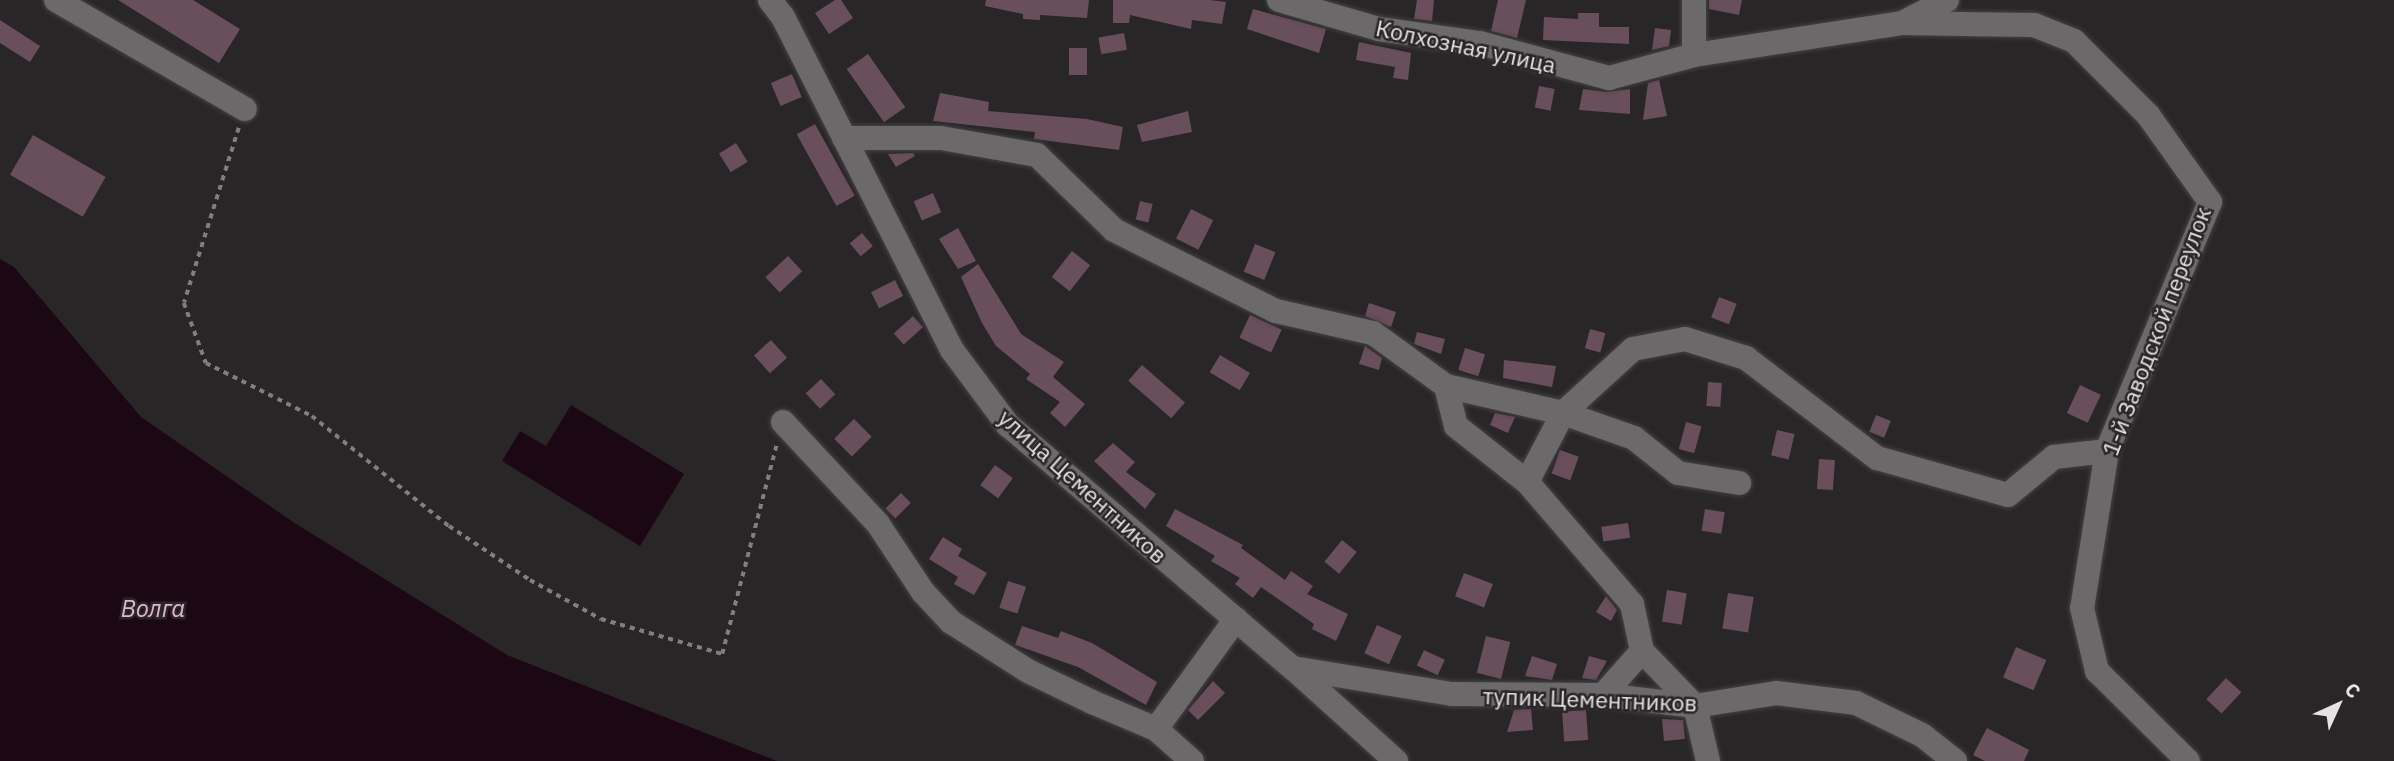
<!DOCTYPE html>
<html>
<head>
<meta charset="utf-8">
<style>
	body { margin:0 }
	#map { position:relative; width:2394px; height:761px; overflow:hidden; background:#292627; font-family:"IBM Plex Sans",sans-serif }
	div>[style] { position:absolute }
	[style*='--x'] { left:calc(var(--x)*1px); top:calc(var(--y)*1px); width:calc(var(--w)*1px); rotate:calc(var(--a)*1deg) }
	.water>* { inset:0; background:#1c0714 }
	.building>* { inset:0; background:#694e5c; transform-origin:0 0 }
	.path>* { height:3.5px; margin-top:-1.75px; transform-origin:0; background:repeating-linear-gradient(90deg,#817e7f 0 5px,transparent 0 10px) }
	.roads { filter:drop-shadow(0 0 2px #444243) drop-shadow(0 0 2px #444243) }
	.minor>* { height:24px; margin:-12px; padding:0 12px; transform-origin:12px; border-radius:12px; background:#6c696a }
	span { translate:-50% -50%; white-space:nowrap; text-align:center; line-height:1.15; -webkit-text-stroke:5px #292627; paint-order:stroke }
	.street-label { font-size:23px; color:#e5e3e4 }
	.water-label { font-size:24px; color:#e8b2cf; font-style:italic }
	.north { position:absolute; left:2303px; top:670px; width:70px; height:70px; -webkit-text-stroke:5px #292627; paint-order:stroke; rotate:45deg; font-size:19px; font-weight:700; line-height:28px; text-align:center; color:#e5e3e4 }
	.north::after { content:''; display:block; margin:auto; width:24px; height:32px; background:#e5e3e4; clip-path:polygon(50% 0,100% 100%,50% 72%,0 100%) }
</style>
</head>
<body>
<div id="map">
	<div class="water">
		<div style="clip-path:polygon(0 259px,14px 267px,141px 417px,293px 522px,507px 655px,777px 761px,0 761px)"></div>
		<div style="clip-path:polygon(571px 405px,684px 474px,640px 546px,502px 461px,520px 431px,546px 446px)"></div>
	</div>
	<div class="building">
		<div style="clip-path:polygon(118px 0,193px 0,240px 29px,219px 63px)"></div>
		<div style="clip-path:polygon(835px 0,841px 0,853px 18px,829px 34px,815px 13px)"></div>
		<div style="clip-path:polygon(986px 0,1089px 0,1087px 18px,1040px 15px,1040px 20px,1023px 19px,1023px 14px,985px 6px)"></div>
		<div style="clip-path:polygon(1113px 0,1210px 0,1226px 2px,1222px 24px,1192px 20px,1191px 29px,1130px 15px,1129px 23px,1113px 23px)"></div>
		<div style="clip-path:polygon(1417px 0,1434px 0,1432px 21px,1414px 19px)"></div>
		<div style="clip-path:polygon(1498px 0,1526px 0,1517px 38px,1491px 31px)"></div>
		<div style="clip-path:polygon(1709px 0,1742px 0,1739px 15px,1709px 9px)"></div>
		<div style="clip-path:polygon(1253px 9px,1326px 29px,1319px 53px,1247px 29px)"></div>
		<div style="clip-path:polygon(1578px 13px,1599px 13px,1599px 27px,1629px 27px,1629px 44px,1543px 40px,1544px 17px,1578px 19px)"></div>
		<div style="clip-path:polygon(0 20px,40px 46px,30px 62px,0 43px)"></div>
		<div style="clip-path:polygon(1655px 28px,1671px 30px,1669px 46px,1652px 50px)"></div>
		<div style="left:1124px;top:33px;width:17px;height:26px;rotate:80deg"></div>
		<div style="clip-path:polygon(1359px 42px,1411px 53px,1408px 80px,1393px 78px,1395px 67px,1356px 60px)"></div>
		<div style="left:1069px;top:48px;width:18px;height:27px"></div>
		<div style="left:868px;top:54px;width:65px;height:26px;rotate:55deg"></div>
		<div style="left:792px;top:74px;width:25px;height:23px;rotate:67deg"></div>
		<div style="clip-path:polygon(1659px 80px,1667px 116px,1643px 120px,1648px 83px)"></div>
		<div style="left:1539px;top:86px;width:16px;height:22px;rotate:11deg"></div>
		<div style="clip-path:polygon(1583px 89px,1606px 92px,1630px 89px,1630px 114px,1579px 110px)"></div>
		<div style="clip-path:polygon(940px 93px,989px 102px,988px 111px,1087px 119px,1123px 127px,1119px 150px,1034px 139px,1035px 132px,933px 121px)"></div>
		<div style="clip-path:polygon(1188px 111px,1192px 132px,1142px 142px,1137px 125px)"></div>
		<div style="left:815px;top:124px;width:82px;height:21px;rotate:61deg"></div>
		<div style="left:33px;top:135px;width:84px;height:46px;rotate:30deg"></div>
		<div style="left:736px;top:143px;width:22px;height:20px;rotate:58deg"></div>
		<div style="clip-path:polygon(913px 153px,915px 156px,896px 167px,888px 154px)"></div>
		<div style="left:933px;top:193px;width:21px;height:21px;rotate:67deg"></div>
		<div style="left:1140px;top:201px;width:13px;height:19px;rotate:13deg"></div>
		<div style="left:1191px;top:209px;width:25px;height:33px;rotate:27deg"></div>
		<div style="clip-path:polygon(958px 228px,976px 261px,958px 269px,939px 239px)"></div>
		<div style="left:862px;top:233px;width:17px;height:16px;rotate:50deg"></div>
		<div style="left:1255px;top:244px;width:22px;height:30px;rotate:22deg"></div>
		<div style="left:1072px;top:251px;width:23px;height:33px;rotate:38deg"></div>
		<div style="left:788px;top:256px;width:21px;height:31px;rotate:47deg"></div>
		<div style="clip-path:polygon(978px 264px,1021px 334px,1064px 362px,1053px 377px,1085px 404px,1065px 427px,1050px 413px,1060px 402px,1026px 379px,1030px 374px,996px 346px,982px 323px,961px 277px)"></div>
		<div style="left:895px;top:280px;width:18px;height:27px;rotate:63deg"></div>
		<div style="left:1719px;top:297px;width:19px;height:22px;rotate:21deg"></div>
		<div style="clip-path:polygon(1369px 303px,1396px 312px,1391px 327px,1365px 316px)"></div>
		<div style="left:1250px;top:315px;width:35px;height:25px;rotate:25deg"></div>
		<div style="left:913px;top:316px;width:15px;height:26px;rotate:48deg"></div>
		<div style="left:1590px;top:329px;width:16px;height:20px;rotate:15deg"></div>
		<div style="clip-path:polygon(1417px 332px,1445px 339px,1441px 354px,1414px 344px)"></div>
		<div style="left:771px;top:340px;width:24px;height:23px;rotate:48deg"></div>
		<div style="clip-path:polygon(1365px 346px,1382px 358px,1379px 370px,1359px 364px)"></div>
		<div style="left:1465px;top:348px;width:21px;height:23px;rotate:17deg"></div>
		<div style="left:1220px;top:355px;width:35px;height:20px;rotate:31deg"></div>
		<div style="clip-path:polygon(1504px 360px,1556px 366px,1552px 387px,1503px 378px)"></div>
		<div style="left:1142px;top:365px;width:57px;height:21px;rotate:41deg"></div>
		<div style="left:821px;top:379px;width:21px;height:21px;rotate:47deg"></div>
		<div style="left:1708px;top:382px;width:14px;height:24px;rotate:4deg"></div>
		<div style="left:2080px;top:385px;width:23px;height:31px;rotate:25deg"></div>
		<div style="clip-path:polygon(1495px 413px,1515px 417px,1508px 433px,1490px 425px)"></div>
		<div style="left:1876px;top:415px;width:16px;height:18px;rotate:22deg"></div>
		<div style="left:854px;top:419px;width:25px;height:28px;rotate:45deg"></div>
		<div style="left:1686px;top:422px;width:16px;height:28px;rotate:15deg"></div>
		<div style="left:1777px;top:430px;width:18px;height:26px;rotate:13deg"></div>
		<div style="clip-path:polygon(1113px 443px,1135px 462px,1126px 472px,1156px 494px,1145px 509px,1094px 461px)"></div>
		<div style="left:1560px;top:450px;width:20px;height:25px;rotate:20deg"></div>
		<div style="left:1819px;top:459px;width:16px;height:30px;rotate:4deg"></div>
		<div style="left:995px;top:465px;width:22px;height:25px;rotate:36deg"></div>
		<div style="left:901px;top:493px;width:14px;height:22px;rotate:45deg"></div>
		<div style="clip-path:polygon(1175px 509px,1243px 545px,1241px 548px,1285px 580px,1291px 571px,1313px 586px,1307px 594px,1348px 614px,1336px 641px,1312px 629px,1314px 624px,1261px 587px,1253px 598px,1235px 584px,1240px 578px,1211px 561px,1215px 556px,1166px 526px)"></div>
		<div style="left:1705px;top:509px;width:20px;height:22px;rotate:9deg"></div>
		<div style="left:1628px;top:523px;width:15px;height:27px;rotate:82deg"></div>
		<div style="clip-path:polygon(943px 537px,962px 549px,958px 556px,987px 573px,974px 595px,954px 584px,958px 577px,929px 559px)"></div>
		<div style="left:1342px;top:540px;width:19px;height:28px;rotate:39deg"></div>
		<div style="left:1464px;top:573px;width:31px;height:25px;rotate:21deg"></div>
		<div style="left:1008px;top:581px;width:19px;height:28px;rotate:18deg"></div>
		<div style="left:1667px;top:590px;width:20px;height:32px;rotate:9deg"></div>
		<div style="left:1728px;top:593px;width:26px;height:36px;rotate:9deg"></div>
		<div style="clip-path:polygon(1606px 596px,1617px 610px,1611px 621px,1596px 612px)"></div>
		<div style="left:1377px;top:625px;width:27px;height:31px;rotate:24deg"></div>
		<div style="clip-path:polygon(1022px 626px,1058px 638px,1061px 631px,1092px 643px,1157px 682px,1146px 705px,1078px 667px,1015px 645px)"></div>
		<div style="left:1486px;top:636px;width:25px;height:38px;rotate:14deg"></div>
		<div style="left:2016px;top:647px;width:33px;height:33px;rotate:23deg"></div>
		<div style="left:1424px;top:650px;width:23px;height:17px;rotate:25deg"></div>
		<div style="clip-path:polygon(1532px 656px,1557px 664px,1552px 680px,1525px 676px)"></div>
		<div style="clip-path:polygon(1589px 656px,1607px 661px,1596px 680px,1582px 678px)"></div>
		<div style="left:2226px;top:678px;width:21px;height:29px;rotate:43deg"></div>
		<div style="clip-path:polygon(1213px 681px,1225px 693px,1198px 720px,1188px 710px)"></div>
		<div style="clip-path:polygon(1531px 709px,1533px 730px,1507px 732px,1514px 710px)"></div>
		<div style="left:1586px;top:710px;width:30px;height:24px;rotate:86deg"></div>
		<div style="clip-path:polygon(1662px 719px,1683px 720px,1685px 739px,1664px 741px)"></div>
		<div style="clip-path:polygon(1987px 728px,2029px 750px,2024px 761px,1985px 761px,1973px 755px)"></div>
	</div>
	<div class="path">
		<div style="--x:239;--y:128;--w:183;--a:107.4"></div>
		<div style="--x:184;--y:303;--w:64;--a:69.9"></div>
		<div style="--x:206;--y:363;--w:119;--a:26.6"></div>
		<div style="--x:312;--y:416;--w:176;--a:38.8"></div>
		<div style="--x:449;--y:526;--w:97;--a:33.7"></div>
		<div style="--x:530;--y:580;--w:81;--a:28.8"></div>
		<div style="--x:601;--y:619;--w:126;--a:16.1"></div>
		<div style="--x:722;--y:654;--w:218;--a:-75.4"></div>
	</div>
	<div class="roads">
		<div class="minor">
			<div style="--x:56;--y:0;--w:218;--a:30"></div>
			<div style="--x:770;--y:0;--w:21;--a:53"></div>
			<div style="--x:783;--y:17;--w:373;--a:63.1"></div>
			<div style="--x:952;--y:350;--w:94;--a:53.3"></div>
			<div style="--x:1008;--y:425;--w:375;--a:40.5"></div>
			<div style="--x:1293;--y:668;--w:139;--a:42.1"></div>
			<div style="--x:1279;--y:0;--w:104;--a:16.2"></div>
			<div style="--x:1379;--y:29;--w:102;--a:7.9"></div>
			<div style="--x:1480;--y:43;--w:134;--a:15.2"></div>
			<div style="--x:1609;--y:78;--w:88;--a:-15.1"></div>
			<div style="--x:1694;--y:55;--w:210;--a:-8.7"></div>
			<div style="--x:1902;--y:23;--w:132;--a:0.9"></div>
			<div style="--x:2034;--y:25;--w:43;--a:21.8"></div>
			<div style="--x:2074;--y:41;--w:105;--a:45"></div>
			<div style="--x:2148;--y:115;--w:107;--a:54.5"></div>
			<div style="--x:2210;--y:202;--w:269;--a:112.5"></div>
			<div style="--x:2107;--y:451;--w:159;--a:99"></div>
			<div style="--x:2082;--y:608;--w:65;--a:76.6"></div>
			<div style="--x:2097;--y:671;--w:128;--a:44.7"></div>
			<div style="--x:1694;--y:0;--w:55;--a:90"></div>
			<div style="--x:1906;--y:21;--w:46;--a:-27.1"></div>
			<div style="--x:844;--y:138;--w:97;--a:0"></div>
			<div style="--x:941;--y:138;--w:97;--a:10"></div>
			<div style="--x:1037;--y:155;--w:107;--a:44.2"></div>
			<div style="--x:1114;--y:230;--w:181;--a:26.6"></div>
			<div style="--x:1276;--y:311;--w:99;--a:12.8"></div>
			<div style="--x:1373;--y:333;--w:90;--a:36"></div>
			<div style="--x:1446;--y:386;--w:120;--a:13"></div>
			<div style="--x:1563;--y:413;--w:75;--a:19.4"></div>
			<div style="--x:1634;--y:438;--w:56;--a:38.5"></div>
			<div style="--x:1678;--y:473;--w:62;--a:9.3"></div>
			<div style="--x:1446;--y:386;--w:41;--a:76"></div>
			<div style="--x:1456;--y:426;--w:90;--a:38.3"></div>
			<div style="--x:783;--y:422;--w:139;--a:47"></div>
			<div style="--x:878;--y:524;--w:82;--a:56.5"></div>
			<div style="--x:923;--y:592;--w:41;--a:47"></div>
			<div style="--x:951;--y:622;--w:91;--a:32.5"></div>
			<div style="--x:1028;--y:671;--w:71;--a:25.8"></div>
			<div style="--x:1092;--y:702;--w:69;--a:22.9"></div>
			<div style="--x:1156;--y:729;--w:136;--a:-54"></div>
			<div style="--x:1293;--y:668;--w:161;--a:9.3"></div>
			<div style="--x:1452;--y:694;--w:151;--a:0.4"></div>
			<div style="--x:1603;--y:695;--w:93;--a:6.8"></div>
			<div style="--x:1695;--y:706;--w:82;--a:-9.1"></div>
			<div style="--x:1776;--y:693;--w:81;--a:7.1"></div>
			<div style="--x:1856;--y:703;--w:73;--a:25.9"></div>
			<div style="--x:1922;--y:735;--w:42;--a:38.2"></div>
			<div style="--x:1603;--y:695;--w:59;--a:-48.4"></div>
			<div style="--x:1156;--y:729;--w:48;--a:41.6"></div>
			<div style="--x:1708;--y:761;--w:57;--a:-103.3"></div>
			<div style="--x:1695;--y:706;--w:76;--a:-133.9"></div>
			<div style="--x:1642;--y:651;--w:48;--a:-102"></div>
			<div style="--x:1632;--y:604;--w:161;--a:-130.7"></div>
			<div style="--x:1527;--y:482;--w:78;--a:-62.4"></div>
			<div style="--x:1563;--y:413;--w:95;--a:-42.4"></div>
			<div style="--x:1633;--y:349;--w:53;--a:-10.9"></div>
			<div style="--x:1685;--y:339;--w:64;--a:17.3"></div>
			<div style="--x:1746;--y:358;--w:165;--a:37.4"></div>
			<div style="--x:1877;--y:458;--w:136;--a:15.8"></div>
			<div style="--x:2008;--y:495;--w:60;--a:-39.6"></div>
			<div style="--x:2054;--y:457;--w:53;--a:-6.5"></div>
		</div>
	</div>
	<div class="street-label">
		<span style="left:1466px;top:46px;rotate:12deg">Колхозная улица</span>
		<span style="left:2156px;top:331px;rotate:-69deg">1-й Заводской переулок</span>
		<span style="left:1083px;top:486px;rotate:42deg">улица Цементников</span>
		<span style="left:1590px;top:699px;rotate:2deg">тупик Цементников</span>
	</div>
	<div class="water-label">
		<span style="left:153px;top:609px">Волга</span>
	</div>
	<div class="north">С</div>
</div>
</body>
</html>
